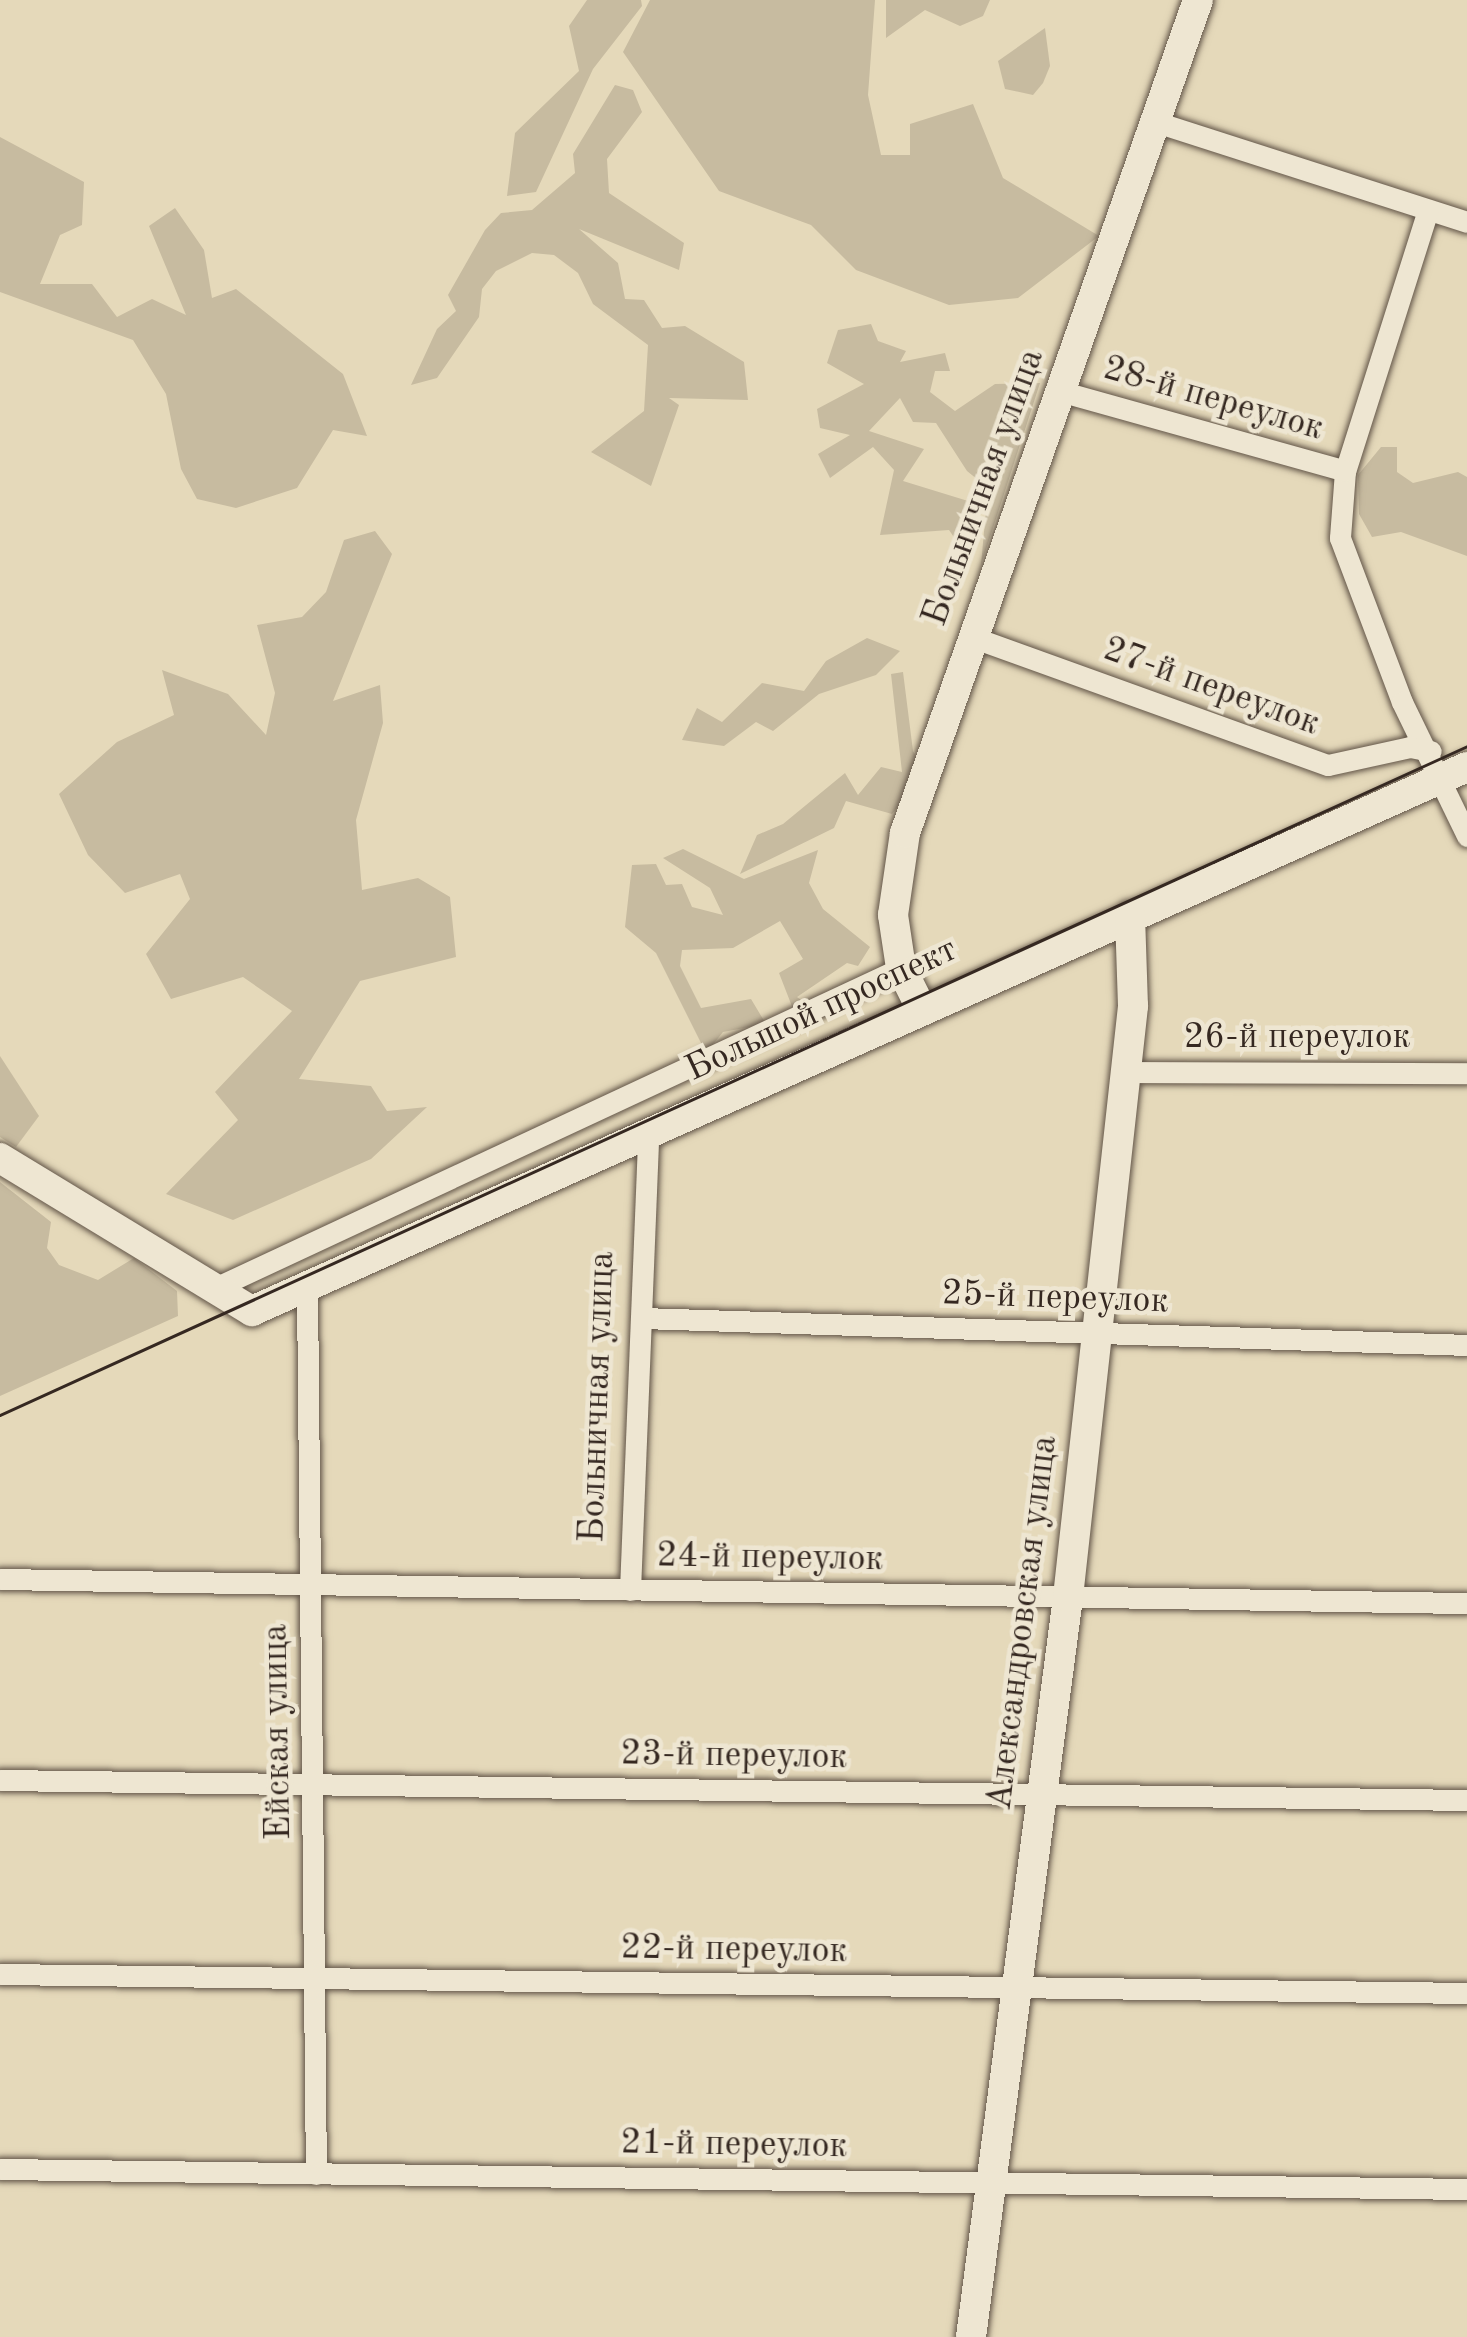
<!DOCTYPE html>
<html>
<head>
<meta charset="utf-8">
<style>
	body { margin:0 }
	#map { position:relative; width:1467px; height:2337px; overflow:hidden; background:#e5d9ba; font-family:"Old Standard TT",serif }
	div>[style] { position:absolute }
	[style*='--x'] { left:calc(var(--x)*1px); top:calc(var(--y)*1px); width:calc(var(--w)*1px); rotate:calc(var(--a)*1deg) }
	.green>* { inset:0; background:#c7bba0 }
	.roads { filter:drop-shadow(0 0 3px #615447) drop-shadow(0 0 3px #615447) }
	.street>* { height:21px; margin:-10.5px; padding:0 10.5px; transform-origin:10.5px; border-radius:10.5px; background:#eee6d2 }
	.secondary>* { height:30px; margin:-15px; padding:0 15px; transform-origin:15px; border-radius:15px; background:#eee6d2 }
	.tram>* { height:3px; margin:-1.5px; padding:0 1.5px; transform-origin:1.5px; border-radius:1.5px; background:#352821 }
	span { translate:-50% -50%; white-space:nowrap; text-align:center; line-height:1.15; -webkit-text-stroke:9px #eee6d2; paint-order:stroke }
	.street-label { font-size:36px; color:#352821 }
</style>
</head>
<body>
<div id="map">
	<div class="green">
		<div style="clip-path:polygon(587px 0,641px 0,642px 6px,593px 69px,536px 192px,507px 196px,515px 133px,579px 71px,569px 26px)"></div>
		<div style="clip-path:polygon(650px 0,875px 0,868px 95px,881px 155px,910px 155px,910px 124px,973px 104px,1003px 178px,1099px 236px,1018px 298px,949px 305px,856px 270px,811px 225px,719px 191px,623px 52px)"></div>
		<div style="clip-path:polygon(886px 0,990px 0,983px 16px,960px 26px,925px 10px,886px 38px)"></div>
		<div style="clip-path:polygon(1045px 28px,1050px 66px,1043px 83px,1033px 95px,1005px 89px,998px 61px)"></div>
		<div style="clip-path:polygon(615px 85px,633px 90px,642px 112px,607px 159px,609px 193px,684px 243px,679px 270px,579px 229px,618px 263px,625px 299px,644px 300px,662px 328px,685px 326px,744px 362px,748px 400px,669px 398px,679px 405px,651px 486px,591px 452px,644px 411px,648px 345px,593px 304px,578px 273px,554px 255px,532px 253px,496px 271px,482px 289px,479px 317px,437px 378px,411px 385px,437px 329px,456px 311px,448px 295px,485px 230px,501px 213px,532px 210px,575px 173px,573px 154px)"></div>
		<div style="clip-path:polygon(0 137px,84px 182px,82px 225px,60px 235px,40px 284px,92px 284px,117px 317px,152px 299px,186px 315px,149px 226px,175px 208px,204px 250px,212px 298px,236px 289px,343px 374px,367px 436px,333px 430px,297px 488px,236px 508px,197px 499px,181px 469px,166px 394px,133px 340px,0 292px)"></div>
		<div style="clip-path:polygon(871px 324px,878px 341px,906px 351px,900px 362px,945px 353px,950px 371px,935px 371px,930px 392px,955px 411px,995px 384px,1040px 383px,981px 565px,988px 488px,967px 471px,936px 423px,913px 422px,900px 398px,869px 431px,924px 449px,903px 481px,968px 501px,958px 543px,949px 530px,880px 535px,894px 470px,873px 447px,830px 478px,818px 454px,850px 435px,820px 428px,817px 409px,864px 384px,827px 363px,838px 330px)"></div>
		<div style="clip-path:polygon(1381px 447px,1397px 447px,1397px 472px,1413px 483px,1458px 472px,1467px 477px,1467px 556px,1401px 532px,1372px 537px,1359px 514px,1358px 475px)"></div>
		<div style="clip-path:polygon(375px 531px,392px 554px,333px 701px,380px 685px,383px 723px,356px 820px,362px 890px,418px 878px,450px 897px,456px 957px,360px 981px,299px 1079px,371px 1086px,387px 1111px,427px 1107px,371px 1159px,233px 1220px,166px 1194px,238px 1120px,215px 1092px,292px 1011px,243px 977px,171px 999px,146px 954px,190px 899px,180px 874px,125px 893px,88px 855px,59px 794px,117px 742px,174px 715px,162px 670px,228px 694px,266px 735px,275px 693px,257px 625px,302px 617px,326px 592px,344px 540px)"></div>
		<div style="clip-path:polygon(867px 638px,900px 651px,876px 675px,819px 694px,773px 731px,756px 722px,724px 746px,682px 740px,697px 708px,722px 722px,762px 683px,804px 691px,826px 661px)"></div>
		<div style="clip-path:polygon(903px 672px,913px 751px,925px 773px,892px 814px,846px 801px,834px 828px,740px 874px,757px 835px,783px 824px,845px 773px,858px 795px,881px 767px,902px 772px,891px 674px)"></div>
		<div style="clip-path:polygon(683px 849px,744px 879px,818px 850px,809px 883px,823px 909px,870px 947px,858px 966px,847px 963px,797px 997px,808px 1005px,793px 1009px,779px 973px,803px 959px,780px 921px,733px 948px,682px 950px,680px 966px,701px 1008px,751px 999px,766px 1024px,723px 1032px,706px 1053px,656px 953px,625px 927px,632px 865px,656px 864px,666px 885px,682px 884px,692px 907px,723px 915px,710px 888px,663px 858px)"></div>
		<div style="clip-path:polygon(0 1056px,39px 1116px,16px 1147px,0 1137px)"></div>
		<div style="clip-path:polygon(0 1182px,51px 1222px,47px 1248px,59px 1265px,98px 1280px,134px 1258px,177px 1291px,178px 1316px,0 1396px)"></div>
	</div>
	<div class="roads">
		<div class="street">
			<div style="--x:1156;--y:122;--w:327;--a:17.8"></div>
			<div style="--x:1428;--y:210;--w:274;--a:107.6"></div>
			<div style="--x:1345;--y:471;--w:67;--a:94.3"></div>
			<div style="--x:1340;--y:538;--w:175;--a:69.3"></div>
			<div style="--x:1402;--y:702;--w:149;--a:64.1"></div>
			<div style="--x:1063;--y:392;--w:293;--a:15.6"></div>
			<div style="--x:972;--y:637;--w:378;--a:19.8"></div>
			<div style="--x:1328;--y:765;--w:84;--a:-12.4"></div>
			<div style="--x:1410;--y:747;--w:21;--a:11"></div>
			<div style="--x:1126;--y:1072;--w:341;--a:0.2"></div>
			<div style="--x:215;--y:1288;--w:757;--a:-25.01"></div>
			<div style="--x:307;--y:1290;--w:884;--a:89.42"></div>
			<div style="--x:642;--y:1318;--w:825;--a:1.87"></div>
			<div style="--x:0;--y:1579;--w:1467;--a:0.94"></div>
			<div style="--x:630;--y:1590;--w:455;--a:-87.7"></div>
			<div style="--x:0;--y:1780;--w:1467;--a:0.78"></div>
			<div style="--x:0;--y:1974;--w:1467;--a:0.74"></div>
			<div style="--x:0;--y:2169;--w:1467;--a:0.78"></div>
		</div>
		<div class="secondary">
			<div style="--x:920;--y:1006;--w:42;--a:-116.6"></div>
			<div style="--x:901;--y:968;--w:54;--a:-98.6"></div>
			<div style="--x:893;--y:915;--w:83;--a:-81.7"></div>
			<div style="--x:905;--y:833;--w:883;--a:-70.62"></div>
			<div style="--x:0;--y:1158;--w:295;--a:31.3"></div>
			<div style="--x:252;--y:1311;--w:1331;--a:-24.12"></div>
			<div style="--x:971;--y:2337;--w:746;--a:-82.53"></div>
			<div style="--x:1068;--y:1597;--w:595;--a:-83.72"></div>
			<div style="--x:1133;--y:1006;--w:90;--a:-91.9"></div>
		</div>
	</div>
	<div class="tram">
		<div style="--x:0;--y:1415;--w:1612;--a:-24.51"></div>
	</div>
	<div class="street-label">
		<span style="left:1213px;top:400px;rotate:16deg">28-й переулок</span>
		<span style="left:985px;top:488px;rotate:-70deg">Больничная улица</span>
		<span style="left:1211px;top:688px;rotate:20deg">27-й переулок</span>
		<span style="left:822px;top:1011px;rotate:-25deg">Большой проспект</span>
		<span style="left:1297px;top:1039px">26-й переулок</span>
		<span style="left:1055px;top:1299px;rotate:2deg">25-й переулок</span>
		<span style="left:599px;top:1397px;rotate:-88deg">Больничная улица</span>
		<span style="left:770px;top:1559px;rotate:1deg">24-й переулок</span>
		<span style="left:1024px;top:1623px;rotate:-83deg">Александровская улица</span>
		<span style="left:279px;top:1732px;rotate:-91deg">Ейская улица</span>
		<span style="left:734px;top:1757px;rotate:1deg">23-й переулок</span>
		<span style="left:734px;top:1951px;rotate:1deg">22-й переулок</span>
		<span style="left:734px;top:2146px;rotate:1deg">21-й переулок</span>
	</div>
</div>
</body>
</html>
